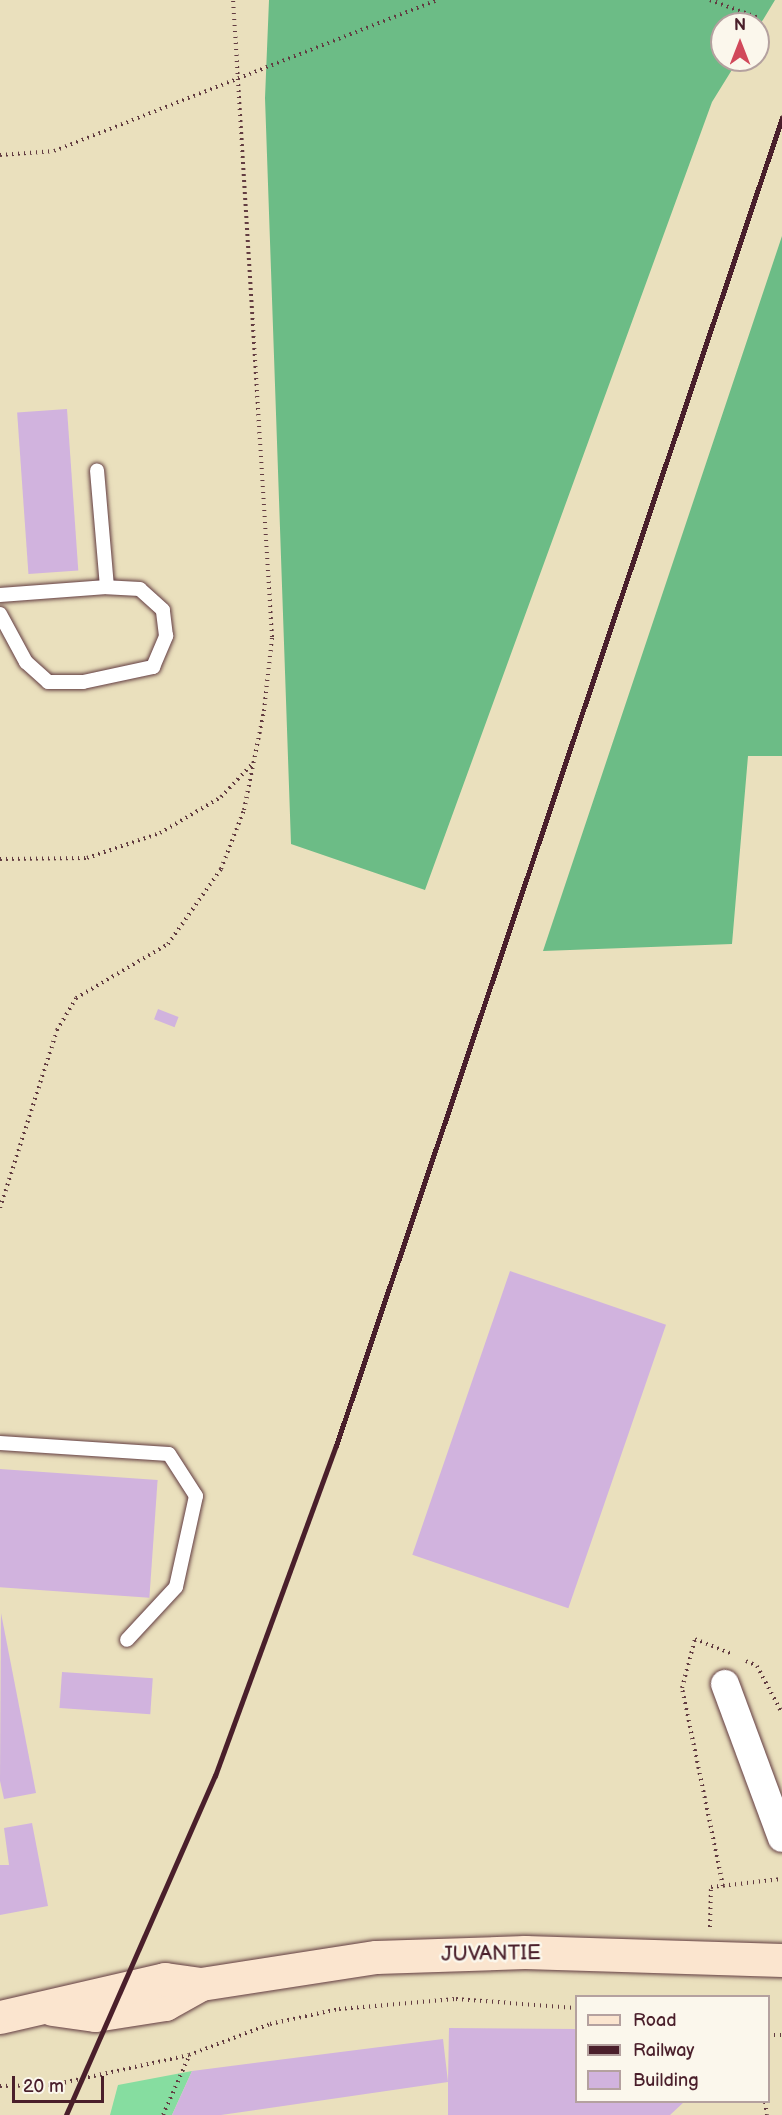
<!DOCTYPE html>
<html>
<head>
<meta charset="utf-8">
<style>
	body { margin:0 }
	#map { position:relative; width:782px; height:2115px; overflow:hidden; background:#eae0bd; font-family:"Balsamiq Sans",sans-serif }
	div>[style] { position:absolute }
	[style*='--x'] { left:calc(var(--x)*1px); top:calc(var(--y)*1px); width:calc(var(--w)*1px); rotate:calc(var(--a)*1deg) }
	.green>* { inset:0; background:#86dda0 }
	.forest>* { inset:0; background:#6cbc86 }
	.building>* { inset:0; background:#d1b3de; transform-origin:0 0 }
	.path>* { height:4px; margin-top:-2px; transform-origin:0; background:repeating-linear-gradient(90deg,#623c41 0 1.5px,transparent 0 6px) }
	.roads { filter:drop-shadow(0 0 2px #623c41) drop-shadow(0 0 2px #623c41) }
	.lane>* { height:14px; margin:-7px; padding:0 7px; transform-origin:7px; border-radius:7px; background:#fff }
	.street>* { height:28px; margin:-14px; padding:0 14px; transform-origin:14px; border-radius:14px; background:#fff }
	.secondary>* { height:33px; margin:-16.5px; padding:0 16.5px; transform-origin:16.5px; border-radius:16.5px; background:#fbe5cf }
	.rail>* { height:4.5px; margin:-2.25px; padding:0 2.25px; transform-origin:2.25px; border-radius:2.25px; background:#4a1f2b }
	span { translate:-50% -50%; white-space:nowrap; text-align:center; line-height:1.15; -webkit-text-stroke:5px #fbf7ec; paint-order:stroke }
	.street-label { font-size:21px; color:#4a1f2b }
	.legend { position:absolute; left:575px; top:1995px; width:195px; height:108px; box-sizing:border-box; background:#fbf7ec; border:2px solid #b4a19f; margin:0; padding:8px 10px; list-style:none; font-size:18px; color:#4a1f2b }
	.legend li { display:flex; align-items:center; gap:12px; height:30px }
	.legend b { width:30px; border:2px solid #b4a19f }
	.north { position:absolute; left:710px; top:12px; width:60px; height:60px; box-sizing:border-box; background:#fbf7ec; border:2px solid #b4a19f; border-radius:50%; rotate:0deg; font-size:16px; font-weight:700; line-height:24px; text-align:center; color:#4a1f2b }
	.north::after { content:''; display:block; margin:auto; width:21px; height:27px; background:#d1495b; clip-path:polygon(50% 0,100% 100%,50% 72%,0 100%) }
	.scale { position:absolute; left:12px; top:2076px; width:92px; height:27px; box-sizing:border-box; border:3px solid #4a1f2b; border-top:0; padding-left:8px; font-size:18px; line-height:21px; white-space:nowrap; color:#4a1f2b; -webkit-text-stroke:4px #fbf7ec; paint-order:stroke }
</style>
</head>
<body>
<div id="map">
	<div class="green">
		<div style="clip-path:polygon(192px 2071px,172px 2115px,110px 2115px,118px 2085px)"></div>
	</div>
	<div class="forest">
		<div style="clip-path:polygon(269px 0,775px 0,758px 28px,722px 24px,722px 60px,738px 60px,712px 102px,425px 890px,291px 844px,265px 98px)"></div>
		<div style="clip-path:polygon(782px 236px,782px 756px,748px 756px,732px 944px,543px 951px)"></div>
	</div>
	<div class="building">
		<div style="left:67px;top:409px;width:162px;height:50px;rotate:86deg"></div>
		<div style="left:158px;top:1009px;width:22px;height:11px;rotate:21deg"></div>
		<div style="left:510px;top:1271px;width:165px;height:300px;rotate:19deg"></div>
		<div style="left:0;top:1469px;width:158px;height:118px;rotate:4deg"></div>
		<div style="clip-path:polygon(1px 1613px,36px 1793px,4px 1799px,0 1781px)"></div>
		<div style="left:62px;top:1672px;width:91px;height:36px;rotate:4deg"></div>
		<div style="clip-path:polygon(32px 1823px,48px 1906px,0 1915px,0 1865px,9px 1865px,4px 1828px)"></div>
		<div style="clip-path:polygon(449px 2028px,576px 2029px,576px 2102px,684px 2102px,670px 2115px,448px 2115px,448px 2082px,221px 2115px,172px 2115px,192px 2071px,443px 2039px,448px 2082px)"></div>
	</div>
	<div class="path">
		<div style="--x:710;--y:0;--w:52;--a:20.2"></div>
		<div style="--x:0;--y:155;--w:54;--a:-4.2"></div>
		<div style="--x:54;--y:151;--w:413;--a:-21.5"></div>
		<div style="--x:0;--y:859;--w:87;--a:-0.7"></div>
		<div style="--x:87;--y:858;--w:77;--a:-18.9"></div>
		<div style="--x:160;--y:833;--w:71;--a:-30.5"></div>
		<div style="--x:221;--y:797;--w:47;--a:-46.7"></div>
		<div style="--x:0;--y:1208;--w:187;--a:-72.2"></div>
		<div style="--x:57;--y:1030;--w:37;--a:-59"></div>
		<div style="--x:76;--y:998;--w:107;--a:-30.4"></div>
		<div style="--x:168;--y:944;--w:92;--a:-54.8"></div>
		<div style="--x:221;--y:869;--w:63;--a:-68.7"></div>
		<div style="--x:244;--y:810;--w:101;--a:-78.6"></div>
		<div style="--x:264;--y:711;--w:74;--a:-83.8"></div>
		<div style="--x:272;--y:637;--w:638;--a:-93.5"></div>
		<div style="--x:746;--y:1661;--w:12;--a:24"></div>
		<div style="--x:757;--y:1666;--w:53;--a:62"></div>
		<div style="--x:723;--y:1886;--w:202;--a:-101.7"></div>
		<div style="--x:682;--y:1688;--w:51;--a:-75.1"></div>
		<div style="--x:695;--y:1639;--w:40;--a:22"></div>
		<div style="--x:710;--y:1927;--w:40;--a:-88.6"></div>
		<div style="--x:711;--y:1887;--w:71;--a:-6.4"></div>
		<div style="--x:768;--y:2035;--w:14;--a:0"></div>
		<div style="--x:0;--y:2086;--w:53;--a:-1.1"></div>
		<div style="--x:53;--y:2085;--w:139;--a:-12.4"></div>
		<div style="--x:189;--y:2055;--w:87;--a:-20.9"></div>
		<div style="--x:270;--y:2024;--w:71;--a:-12.3"></div>
		<div style="--x:339;--y:2009;--w:117;--a:-4.9"></div>
		<div style="--x:456;--y:1999;--w:120;--a:4.3"></div>
		<div style="--x:765;--y:2102;--w:13;--a:81"></div>
		<div style="--x:163;--y:2115;--w:64;--a:-66.2"></div>
	</div>
	<div class="roads">
		<div class="lane">
			<div style="--x:0;--y:595;--w:107;--a:-4.3"></div>
			<div style="--x:107;--y:587;--w:117;--a:-94.9"></div>
			<div style="--x:0;--y:614;--w:55;--a:61.6"></div>
			<div style="--x:26;--y:662;--w:30;--a:42"></div>
			<div style="--x:48;--y:682;--w:35;--a:0"></div>
			<div style="--x:83;--y:682;--w:72;--a:-12.1"></div>
			<div style="--x:153;--y:667;--w:34;--a:-67"></div>
			<div style="--x:166;--y:636;--w:26;--a:-97"></div>
			<div style="--x:163;--y:610;--w:31;--a:-138"></div>
			<div style="--x:140;--y:589;--w:33;--a:-177"></div>
			<div style="--x:0;--y:1443;--w:169;--a:3.7"></div>
			<div style="--x:169;--y:1454;--w:50;--a:57.3"></div>
			<div style="--x:196;--y:1496;--w:93;--a:102.4"></div>
			<div style="--x:176;--y:1587;--w:72;--a:132.8"></div>
		</div>
		<div class="street">
			<div style="--x:725;--y:1684;--w:164;--a:69.7"></div>
		</div>
		<div class="secondary">
			<div style="--x:52;--y:2009;--w:43;--a:7.9"></div>
			<div style="--x:95;--y:2015;--w:71;--a:-8.9"></div>
			<div style="--x:165;--y:2004;--w:41;--a:-29.1"></div>
			<div style="--x:0;--y:2017;--w:169;--a:-13"></div>
			<div style="--x:165;--y:1979;--w:36;--a:8"></div>
			<div style="--x:201;--y:1984;--w:177;--a:-8.8"></div>
			<div style="--x:376;--y:1957;--w:149;--a:-1.9"></div>
			<div style="--x:525;--y:1952;--w:257;--a:1.8"></div>
		</div>
	</div>
	<div class="rail">
		<div style="--x:66;--y:2115;--w:370;--a:-66.3"></div>
		<div style="--x:215;--y:1776;--w:351;--a:-69.9"></div>
		<div style="--x:336;--y:1446;--w:1401;--a:-71.44"></div>
	</div>
	<div class="street-label">
		<span style="left:491px;top:1954px;rotate:-1deg">JUVANTIE</span>
	</div>
	<ul class="legend">
	<li><b style="height:8px;background:#fbe5cf"></b>Road</li>
	<li><b style="height:8px;background:#4a1f2b"></b>Railway</li>
	<li><b style="height:16px;background:#d1b3de"></b>Building</li>
	</ul>
	<div class="north">N</div>
	<div class="scale">20 m</div>
</div>
</body>
</html>
